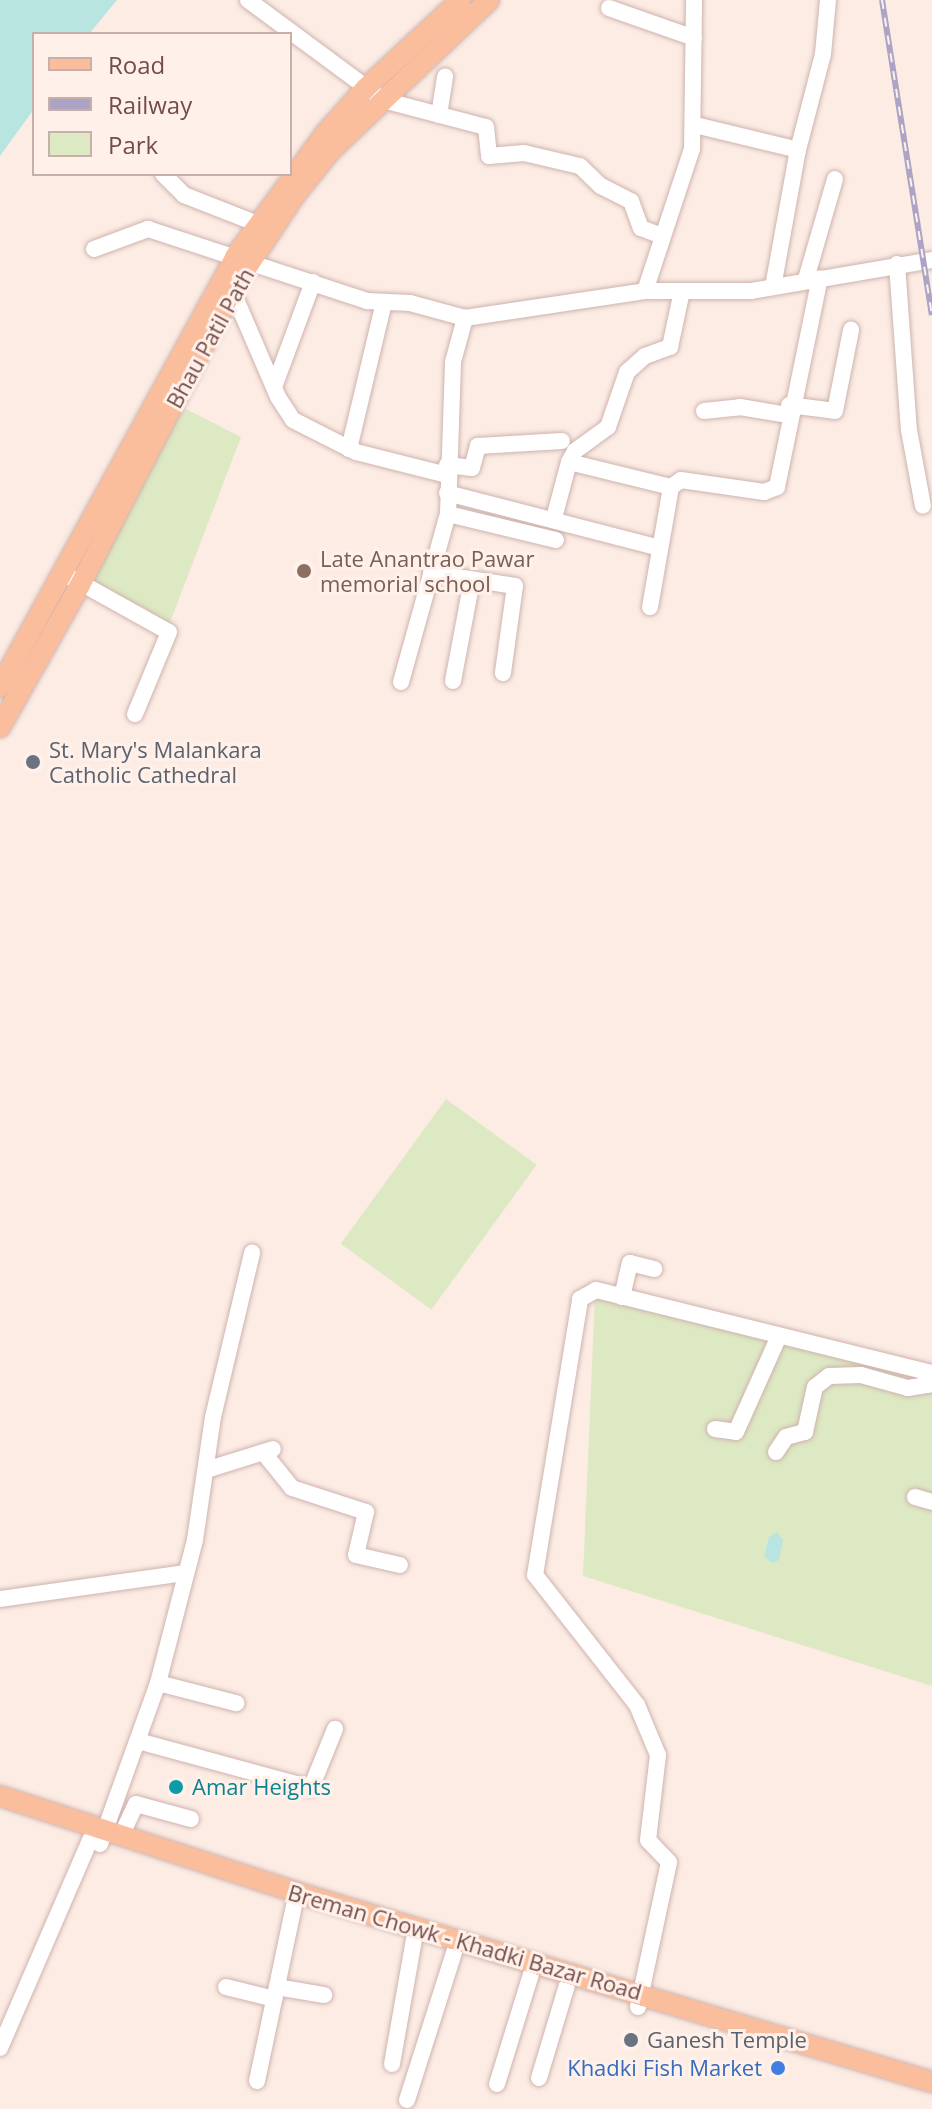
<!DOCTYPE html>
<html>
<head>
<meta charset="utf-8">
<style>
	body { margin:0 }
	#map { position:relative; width:932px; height:2109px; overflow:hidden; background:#fcece4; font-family:"Open Sans",sans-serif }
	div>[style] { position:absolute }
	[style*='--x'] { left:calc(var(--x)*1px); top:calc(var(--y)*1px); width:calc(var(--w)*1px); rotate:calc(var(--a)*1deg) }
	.green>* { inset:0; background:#dde9c3; transform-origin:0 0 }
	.water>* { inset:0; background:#b9e5e0 }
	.roads { filter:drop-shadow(0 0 2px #cfb3ae) drop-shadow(0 0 2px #cfb3ae) }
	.minor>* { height:16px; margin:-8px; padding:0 8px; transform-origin:8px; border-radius:8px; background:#fff }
	.major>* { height:20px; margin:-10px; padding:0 10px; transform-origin:10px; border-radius:10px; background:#fabe9d }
	.rail>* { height:6px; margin-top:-3px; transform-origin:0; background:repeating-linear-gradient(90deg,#fff1ea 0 9px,#aca3c5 0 18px); box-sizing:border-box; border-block:2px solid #aca3c5 }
	.dots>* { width:22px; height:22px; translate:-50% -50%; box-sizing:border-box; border:4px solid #fff1ea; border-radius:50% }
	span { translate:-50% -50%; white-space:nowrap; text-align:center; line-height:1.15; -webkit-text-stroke:6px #fff1ea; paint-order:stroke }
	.street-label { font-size:22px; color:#744d4a }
	.education-label { font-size:22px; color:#785e54 }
	.left { translate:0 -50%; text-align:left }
	.worship-label { font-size:22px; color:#5b616d }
	.culture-label { font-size:22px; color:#0d838f }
	.shop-label { font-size:22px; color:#366cbe }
	.right { translate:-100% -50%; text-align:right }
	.legend { position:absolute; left:32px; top:32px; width:260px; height:144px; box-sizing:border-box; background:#fff1ea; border:2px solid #c7afaa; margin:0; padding:10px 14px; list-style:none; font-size:24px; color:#744d4a }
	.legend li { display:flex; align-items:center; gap:16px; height:40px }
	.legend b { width:40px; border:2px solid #c7afaa }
</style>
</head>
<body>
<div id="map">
	<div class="green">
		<div style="clip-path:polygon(180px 406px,241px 437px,169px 625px,90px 580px)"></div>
		<div style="left:446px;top:1099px;width:112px;height:179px;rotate:36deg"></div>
		<div style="clip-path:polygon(595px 1293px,932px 1367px,932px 1686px,583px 1576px)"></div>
	</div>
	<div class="water">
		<div style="clip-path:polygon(0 0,117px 0,89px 34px,34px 34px,34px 109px,0 156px)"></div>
		<div style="clip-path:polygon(777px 1532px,783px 1540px,779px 1560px,772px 1563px,764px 1556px,769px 1537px)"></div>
	</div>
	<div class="roads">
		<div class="minor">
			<div style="--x:248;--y:0;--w:168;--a:36.5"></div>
			<div style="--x:383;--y:100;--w:106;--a:14.7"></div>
			<div style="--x:486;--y:127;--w:29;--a:84"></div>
			<div style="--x:489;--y:156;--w:35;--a:-5"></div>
			<div style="--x:524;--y:153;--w:57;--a:13.1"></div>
			<div style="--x:580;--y:166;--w:29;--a:44"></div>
			<div style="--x:601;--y:186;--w:34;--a:27"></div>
			<div style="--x:631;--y:201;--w:29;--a:70"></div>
			<div style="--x:641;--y:228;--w:22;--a:21"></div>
			<div style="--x:609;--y:8;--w:90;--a:19.4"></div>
			<div style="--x:439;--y:115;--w:39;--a:-81"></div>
			<div style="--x:695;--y:125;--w:106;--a:13.6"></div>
			<div style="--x:163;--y:174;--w:30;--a:45"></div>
			<div style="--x:184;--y:195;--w:79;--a:21.4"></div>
			<div style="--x:94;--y:249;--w:58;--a:-20.3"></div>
			<div style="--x:148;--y:229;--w:231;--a:18.2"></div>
			<div style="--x:367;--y:301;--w:43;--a:2.7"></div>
			<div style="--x:410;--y:303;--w:57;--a:15.3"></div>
			<div style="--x:465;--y:318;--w:182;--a:-8.5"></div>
			<div style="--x:645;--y:291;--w:106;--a:0"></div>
			<div style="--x:751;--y:291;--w:184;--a:-9.7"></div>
			<div style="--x:897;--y:264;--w:166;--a:85.9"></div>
			<div style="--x:909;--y:430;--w:77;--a:79.6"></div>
			<div style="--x:806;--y:279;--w:104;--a:-73.8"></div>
			<div style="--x:773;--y:287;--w:139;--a:-79.7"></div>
			<div style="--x:798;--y:150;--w:99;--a:-75.4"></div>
			<div style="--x:823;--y:54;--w:54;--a:-84.7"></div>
			<div style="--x:232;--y:290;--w:116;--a:66.7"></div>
			<div style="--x:278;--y:397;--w:27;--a:57"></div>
			<div style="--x:293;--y:420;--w:71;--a:26.9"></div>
			<div style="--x:356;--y:452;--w:94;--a:14.2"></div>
			<div style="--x:645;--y:291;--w:150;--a:-71.7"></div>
			<div style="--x:692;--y:149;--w:149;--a:-89.2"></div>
			<div style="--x:274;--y:387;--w:112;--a:-69.6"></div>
			<div style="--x:789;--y:405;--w:46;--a:7.4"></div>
			<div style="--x:835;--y:411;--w:83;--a:-78.8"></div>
			<div style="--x:704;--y:411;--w:36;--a:-6"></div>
			<div style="--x:740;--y:407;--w:49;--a:9.5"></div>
			<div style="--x:349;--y:449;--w:151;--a:-76.6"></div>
			<div style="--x:569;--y:462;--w:105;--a:13.8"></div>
			<div style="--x:671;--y:487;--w:122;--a:99.9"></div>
			<div style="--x:447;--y:465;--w:25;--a:7"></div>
			<div style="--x:472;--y:468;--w:23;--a:-75"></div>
			<div style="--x:478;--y:446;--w:84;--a:-3.4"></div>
			<div style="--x:671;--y:487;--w:12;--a:-35"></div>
			<div style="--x:681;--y:480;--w:84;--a:8.2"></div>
			<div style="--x:764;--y:492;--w:14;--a:-21"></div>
			<div style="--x:777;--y:487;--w:213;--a:-78.4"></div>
			<div style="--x:447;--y:493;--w:220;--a:14.5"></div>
			<div style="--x:448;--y:514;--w:111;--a:13.5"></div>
			<div style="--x:554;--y:518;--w:58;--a:-75"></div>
			<div style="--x:569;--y:462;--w:13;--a:-61"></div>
			<div style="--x:575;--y:451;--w:41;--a:-36"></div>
			<div style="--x:608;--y:427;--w:58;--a:-70.9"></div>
			<div style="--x:627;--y:372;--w:24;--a:-42"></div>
			<div style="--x:645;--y:356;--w:27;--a:-20"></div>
			<div style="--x:670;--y:347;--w:57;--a:-77.9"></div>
			<div style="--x:431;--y:573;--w:85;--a:8.8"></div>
			<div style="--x:515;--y:586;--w:88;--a:97.9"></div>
			<div style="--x:70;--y:577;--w:113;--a:29.1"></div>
			<div style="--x:169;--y:632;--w:89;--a:112.5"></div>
			<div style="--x:453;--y:681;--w:103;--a:-79.3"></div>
			<div style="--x:401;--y:682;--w:174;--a:-74.4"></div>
			<div style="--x:448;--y:514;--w:152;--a:-88.1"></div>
			<div style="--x:453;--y:362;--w:46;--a:-74.7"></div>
			<div style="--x:622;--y:1297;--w:35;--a:-77"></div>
			<div style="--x:630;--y:1263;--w:25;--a:14"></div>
			<div style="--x:715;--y:1429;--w:21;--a:8"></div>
			<div style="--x:736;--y:1432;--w:105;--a:-65.9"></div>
			<div style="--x:263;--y:1452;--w:46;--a:51.1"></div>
			<div style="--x:292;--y:1488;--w:78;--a:18"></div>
			<div style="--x:366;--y:1512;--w:44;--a:103.1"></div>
			<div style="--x:356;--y:1555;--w:45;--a:12.8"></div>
			<div style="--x:776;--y:1452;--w:18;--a:-56"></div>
			<div style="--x:786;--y:1437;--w:20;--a:-15"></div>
			<div style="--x:805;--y:1432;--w:46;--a:-77.5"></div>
			<div style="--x:815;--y:1387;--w:18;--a:-38"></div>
			<div style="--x:829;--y:1376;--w:32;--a:-2"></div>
			<div style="--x:861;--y:1375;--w:49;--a:15.5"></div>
			<div style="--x:908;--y:1388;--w:20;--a:-9"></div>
			<div style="--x:928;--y:1385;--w:7;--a:-56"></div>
			<div style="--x:206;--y:1470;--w:70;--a:-17.4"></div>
			<div style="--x:915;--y:1497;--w:18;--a:16"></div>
			<div style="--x:0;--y:1599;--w:187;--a:-8"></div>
			<div style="--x:158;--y:1683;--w:81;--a:14.4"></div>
			<div style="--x:138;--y:1741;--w:179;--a:15.2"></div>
			<div style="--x:311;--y:1788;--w:64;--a:-67.9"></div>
			<div style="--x:121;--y:1836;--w:35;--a:-65"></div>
			<div style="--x:136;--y:1804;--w:57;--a:15.3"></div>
			<div style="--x:100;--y:1844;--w:171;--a:-70.2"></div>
			<div style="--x:158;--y:1683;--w:148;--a:-75.5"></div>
			<div style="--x:195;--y:1540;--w:124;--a:-81.7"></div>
			<div style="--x:213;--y:1417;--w:169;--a:-76.6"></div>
			<div style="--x:226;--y:1987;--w:50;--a:13.8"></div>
			<div style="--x:277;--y:1987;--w:48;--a:9.7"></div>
			<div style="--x:638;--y:2007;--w:148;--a:-77.9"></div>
			<div style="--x:669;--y:1862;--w:30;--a:-134"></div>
			<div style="--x:648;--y:1840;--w:86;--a:-83.3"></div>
			<div style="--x:658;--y:1755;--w:54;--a:-112.8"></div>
			<div style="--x:637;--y:1705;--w:165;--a:-128.1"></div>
			<div style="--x:535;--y:1575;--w:280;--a:-80.7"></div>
			<div style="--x:580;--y:1299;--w:18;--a:-29"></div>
			<div style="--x:596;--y:1290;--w:346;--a:13.9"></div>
			<div style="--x:0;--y:2048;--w:227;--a:-66.6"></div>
			<div style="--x:392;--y:2064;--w:127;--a:-80"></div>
			<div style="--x:539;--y:2078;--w:97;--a:-73.2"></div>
			<div style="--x:257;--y:2081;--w:179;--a:-78.1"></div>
			<div style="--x:497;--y:2084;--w:115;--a:-72.8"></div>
			<div style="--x:407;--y:2100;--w:157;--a:-72.3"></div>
		</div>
		<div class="major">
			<div style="--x:0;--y:687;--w:490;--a:-61.3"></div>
			<div style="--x:235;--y:257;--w:152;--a:-53.8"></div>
			<div style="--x:325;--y:134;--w:62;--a:-48.3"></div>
			<div style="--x:366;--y:88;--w:129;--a:-42.8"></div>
			<div style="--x:0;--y:727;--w:165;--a:-60.6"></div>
			<div style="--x:81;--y:583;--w:330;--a:-62.7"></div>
			<div style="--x:232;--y:290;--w:113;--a:-56.6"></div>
			<div style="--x:294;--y:196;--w:58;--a:-51.3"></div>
			<div style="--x:330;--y:151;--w:219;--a:-43.5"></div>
			<div style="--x:0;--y:1796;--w:313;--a:18"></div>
			<div style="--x:298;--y:1893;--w:662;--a:16.6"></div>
		</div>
	</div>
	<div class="rail">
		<div style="--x:882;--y:0;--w:319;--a:81"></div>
	</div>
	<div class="dots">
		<div style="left:304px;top:571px;background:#8d6e63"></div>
		<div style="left:33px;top:762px;background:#6b7280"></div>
		<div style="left:176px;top:1787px;background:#0f9aa8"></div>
		<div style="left:631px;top:2040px;background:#6b7280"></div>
		<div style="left:778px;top:2068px;background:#3f7fe0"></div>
	</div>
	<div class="street-label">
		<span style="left:210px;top:338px;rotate:-61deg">Bhau Patil Path</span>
		<span style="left:465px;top:1942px;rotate:16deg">Breman Chowk - Khadki Bazar Road</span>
	</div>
	<div class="education-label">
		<span class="left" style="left:320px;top:571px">Late Anantrao Pawar<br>memorial school</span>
	</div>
	<div class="worship-label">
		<span class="left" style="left:49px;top:762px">St. Mary's Malankara<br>Catholic Cathedral</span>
		<span class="left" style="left:647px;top:2040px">Ganesh Temple</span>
	</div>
	<div class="culture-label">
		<span class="left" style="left:192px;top:1787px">Amar Heights</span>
	</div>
	<div class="shop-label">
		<span class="right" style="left:762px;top:2068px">Khadki Fish Market</span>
	</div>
	<ul class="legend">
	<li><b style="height:10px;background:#fabe9d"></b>Road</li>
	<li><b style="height:10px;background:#aca3c5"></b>Railway</li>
	<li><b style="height:22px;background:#dde9c3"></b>Park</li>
	</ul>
</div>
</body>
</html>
